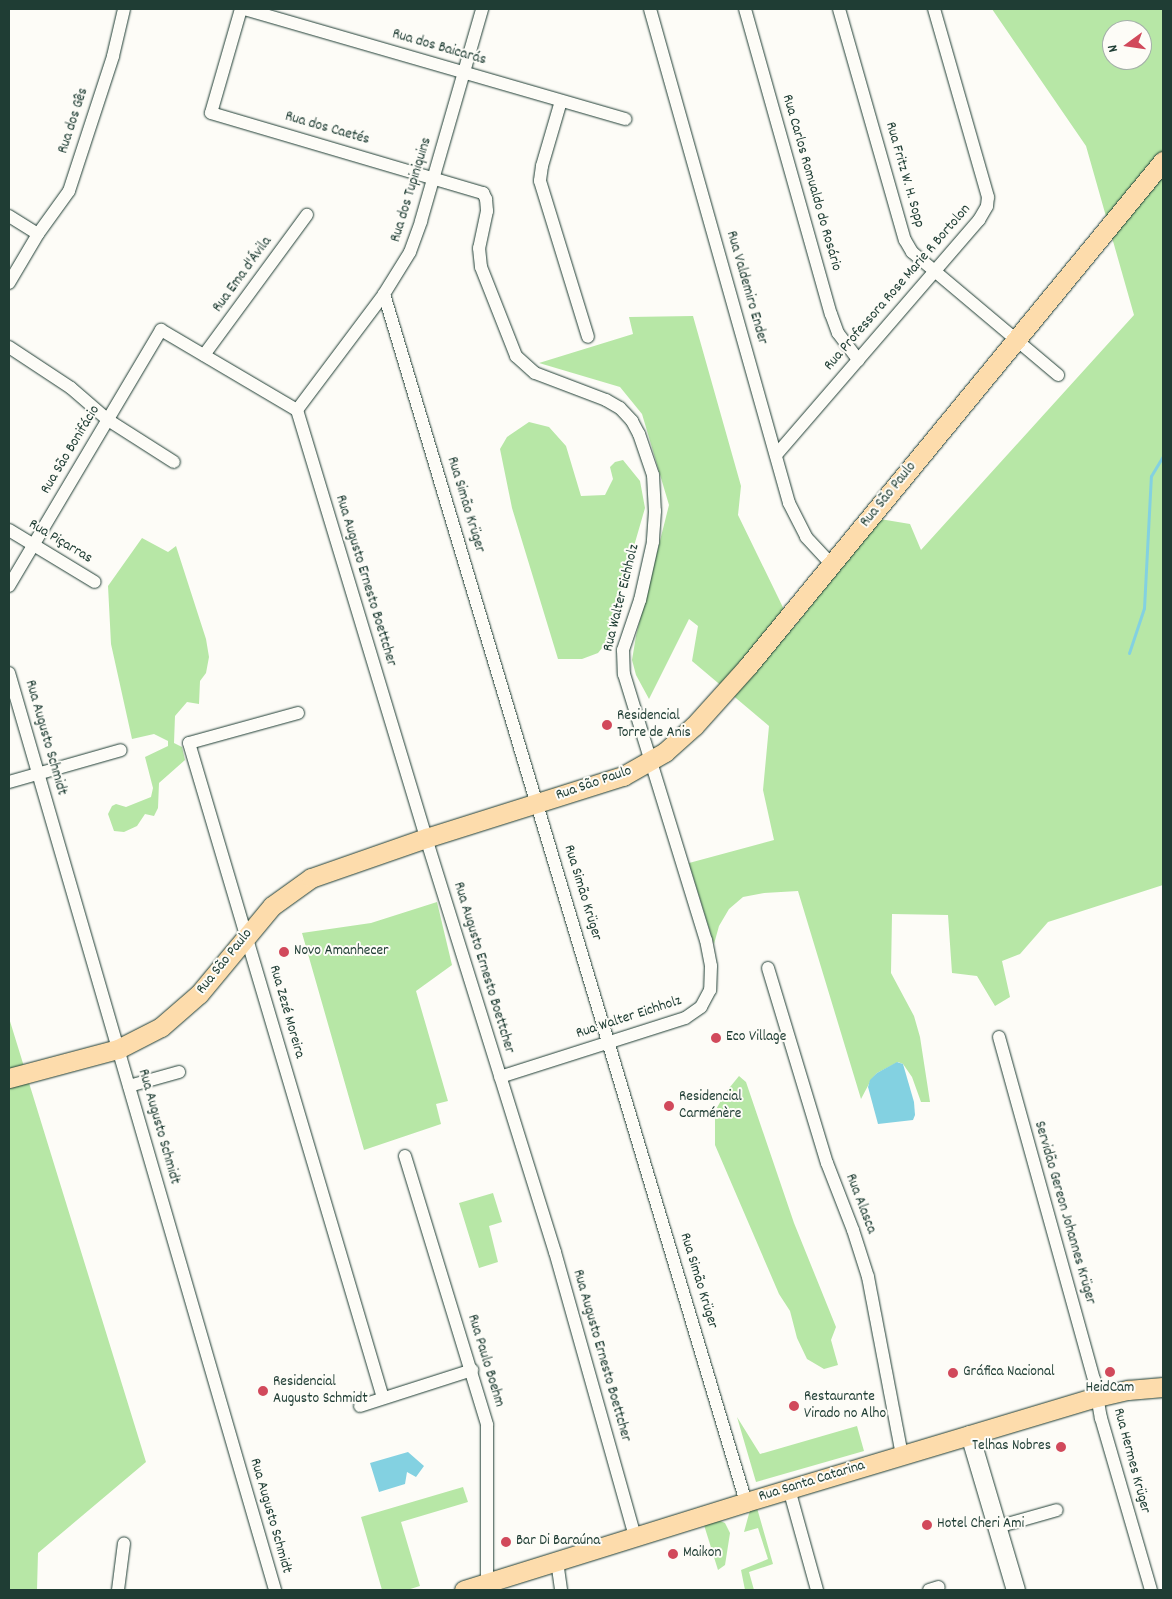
<!DOCTYPE html>
<html>
<head>
<meta charset="utf-8">
<style>
	body { margin:0 }
	#map { position:relative; width:1172px; height:1599px; overflow:hidden; background:#fdfcf7; font-family:Dekko,sans-serif }
	div>[style] { position:absolute }
	[style*='--x'] { left:calc(var(--x)*1px); top:calc(var(--y)*1px); width:calc(var(--w)*1px); rotate:calc(var(--a)*1deg) }
	.green>* { inset:0; background:#b7e7a6 }
	.water>* { inset:0; background:#83d1e1 }
	.stream>* { height:3px; margin:-1.5px; padding:0 1.5px; transform-origin:1.5px; border-radius:1.5px; background:#83d1e1 }
	.roads { filter:drop-shadow(0 0 1px #1f3d34) drop-shadow(0 0 1px #1f3d34) }
	.street>* { height:12px; margin:-6px; padding:0 6px; transform-origin:6px; border-radius:6px; background:#fdfcf7 }
	.secondary>* { height:18px; margin:-9px; padding:0 9px; transform-origin:9px; border-radius:9px; background:#fdfcf7 }
	.primary>* { height:19px; margin:-9.5px; padding:0 9.5px; transform-origin:9.5px; border-radius:9.5px; background:#fddcac }
	.dots>* { width:14px; height:14px; translate:-50% -50%; box-sizing:border-box; border:2px solid #fdfcf7; border-radius:50% }
	span { translate:-50% -50%; white-space:nowrap; text-align:center; line-height:1.15; -webkit-text-stroke:4px #fdfcf7; paint-order:stroke }
	.street-label { font-size:15px; color:#1f3d34 }
	.poi-label { font-size:15px; color:#1f3d34 }
	.left { translate:0 -50%; text-align:left }
	.right { translate:-100% -50%; text-align:right }
	.frame { position:absolute; inset:0; border:10px solid #1f3d34; pointer-events:none }
	.north { position:absolute; left:1102px; top:20px; width:50px; height:50px; box-sizing:border-box; background:#fdfcf7; border:1px solid #a4b0a9; border-radius:50%; rotate:256deg; font-size:14px; font-weight:700; line-height:20px; text-align:center; color:#1f3d34 }
	.north::after { content:''; display:block; margin:auto; width:18px; height:22px; background:#d1495b; clip-path:polygon(50% 0,100% 100%,50% 72%,0 100%) }
</style>
</head>
<body>
<div id="map">
	<div class="green">
		<div style="clip-path:polygon(evenodd,992px 9px,1163px 9px,1163px 885px,1048px 922px,1020px 954px,1002px 961px,1010px 997px,995px 1006px,977px 976px,952px 973px,948px 915px,892px 914px,891px 973px,914px 1016px,920px 1037px,930px 1102px,921px 1102px,912px 1077px,903px 1064px,898px 1062px,877px 1073px,871px 1080px,861px 1099px,798px 891px,764px 893px,743px 897px,729px 909px,719px 926px,714px 944px,689px 863px,774px 840px,763px 790px,769px 726px,692px 661px,698px 626px,689px 619px,649px 699px,636px 675px,632px 660px,636px 636px,669px 505px,642px 414px,620px 387px,539px 363px,633px 334px,629px 317px,693px 316px,741px 486px,738px 515px,793px 628px,880px 519px,910px 524px,921px 550px,1134px 315px,1086px 146px,992px 9px,1112px 30px,1142px 30px,1142px 60px,1112px 60px,1112px 30px)"></div>
		<div style="clip-path:polygon(529px 422px,549px 427px,566px 446px,581px 496px,605px 495px,613px 479px,610px 467px,615px 462px,623px 460px,640px 481px,645px 508px,606px 643px,598px 653px,582px 659px,558px 659px,512px 508px,500px 449px,507px 437px)"></div>
		<div style="clip-path:polygon(142px 538px,168px 552px,176px 546px,206px 639px,209px 657px,206px 673px,200px 681px,199px 704px,187px 702px,175px 716px,174px 743px,182px 747px,185px 760px,159px 783px,158px 808px,154px 816px,145px 814px,137px 826px,124px 832px,114px 831px,108px 814px,112px 806px,116px 804px,126px 807px,151px 797px,153px 788px,145px 757px,168px 746px,168px 741px,154px 734px,132px 739px,111px 644px,108px 586px)"></div>
		<div style="clip-path:polygon(437px 902px,452px 965px,416px 991px,448px 1101px,436px 1104px,441px 1124px,364px 1150px,302px 933px,371px 923px)"></div>
		<div style="clip-path:polygon(9px 1018px,146px 1462px,38px 1553px,37px 1590px,9px 1590px)"></div>
		<div style="clip-path:polygon(739px 1076px,746px 1082px,794px 1223px,836px 1327px,831px 1340px,838px 1365px,824px 1369px,807px 1359px,797px 1338px,790px 1311px,779px 1294px,715px 1145px,715px 1111px,726px 1092px)"></div>
		<div style="clip-path:polygon(493px 1193px,502px 1222px,489px 1226px,498px 1262px,479px 1268px,459px 1203px)"></div>
		<div style="clip-path:polygon(737px 1417px,760px 1454px,857px 1426px,864px 1451px,756px 1482px)"></div>
		<div style="clip-path:polygon(463px 1487px,468px 1502px,401px 1522px,420px 1586px,407px 1590px,382px 1590px,361px 1517px)"></div>
		<div style="clip-path:polygon(757px 1508px,773px 1564px,749px 1572px,754px 1590px,745px 1590px,741px 1570px,768px 1559px,758px 1528px,744px 1532px,750px 1510px)"></div>
		<div style="clip-path:polygon(718px 1520px,725px 1523px,730px 1533px,725px 1565px,718px 1570px,704px 1525px)"></div>
	</div>
	<div class="water">
		<div style="clip-path:polygon(897px 1062px,903px 1064px,914px 1102px,915px 1115px,913px 1120px,878px 1124px,868px 1087px,870px 1080px,877px 1073px)"></div>
		<div style="clip-path:polygon(408px 1452px,424px 1466px,416px 1477px,407px 1472px,405px 1484px,379px 1492px,370px 1463px)"></div>
	</div>
	<div class="stream">
		<div style="--x:1129;--y:653;--w:47;--a:-71.6"></div>
		<div style="--x:1144;--y:608;--w:132;--a:-87"></div>
		<div style="--x:1151;--y:476;--w:23;--a:-59"></div>
	</div>
	<div class="roads">
		<div class="street">
			<div style="--x:241;--y:9;--w:108;--a:106.1"></div>
			<div style="--x:211;--y:113;--w:284;--a:16.4"></div>
			<div style="--x:483;--y:193;--w:7;--a:63"></div>
			<div style="--x:486;--y:199;--w:12;--a:85"></div>
			<div style="--x:487;--y:211;--w:38;--a:102"></div>
			<div style="--x:479;--y:248;--w:19;--a:84"></div>
			<div style="--x:481;--y:267;--w:96;--a:68.5"></div>
			<div style="--x:516;--y:356;--w:25;--a:42"></div>
			<div style="--x:535;--y:373;--w:76;--a:20.8"></div>
			<div style="--x:606;--y:400;--w:16;--a:30"></div>
			<div style="--x:620;--y:408;--w:18;--a:47"></div>
			<div style="--x:632;--y:421;--w:15;--a:62"></div>
			<div style="--x:639;--y:434;--w:43;--a:71.1"></div>
			<div style="--x:653;--y:475;--w:36;--a:87"></div>
			<div style="--x:655;--y:511;--w:31;--a:94"></div>
			<div style="--x:653;--y:542;--w:59;--a:102.6"></div>
			<div style="--x:640;--y:600;--w:53;--a:108.8"></div>
			<div style="--x:623;--y:650;--w:24;--a:88"></div>
			<div style="--x:624;--y:674;--w:278;--a:72.9"></div>
			<div style="--x:706;--y:940;--w:26;--a:79"></div>
			<div style="--x:711;--y:966;--w:24;--a:92"></div>
			<div style="--x:710;--y:990;--w:19;--a:118"></div>
			<div style="--x:701;--y:1007;--w:19;--a:145"></div>
			<div style="--x:685;--y:1018;--w:194;--a:162.3"></div>
			<div style="--x:244;--y:9;--w:397;--a:16.1"></div>
			<div style="--x:650;--y:9;--w:513;--a:74.28"></div>
			<div style="--x:789;--y:503;--w:38;--a:63"></div>
			<div style="--x:806;--y:537;--w:37;--a:47"></div>
			<div style="--x:745;--y:9;--w:317;--a:74.3"></div>
			<div style="--x:831;--y:314;--w:20;--a:70"></div>
			<div style="--x:838;--y:333;--w:34;--a:53"></div>
			<div style="--x:839;--y:9;--w:240;--a:74.1"></div>
			<div style="--x:905;--y:240;--w:14;--a:60"></div>
			<div style="--x:912;--y:252;--w:191;--a:40.1"></div>
			<div style="--x:561;--y:101;--w:68;--a:106.3"></div>
			<div style="--x:542;--y:166;--w:15;--a:98"></div>
			<div style="--x:540;--y:181;--w:163;--a:72.9"></div>
			<div style="--x:9;--y:216;--w:34;--a:32"></div>
			<div style="--x:9;--y:283;--w:57;--a:-59.4"></div>
			<div style="--x:38;--y:234;--w:53;--a:-54.2"></div>
			<div style="--x:69;--y:191;--w:142;--a:-71.9"></div>
			<div style="--x:113;--y:56;--w:48;--a:-76.8"></div>
			<div style="--x:384;--y:294;--w:1261;--a:73.32"></div>
			<div style="--x:9;--y:347;--w:74;--a:33.5"></div>
			<div style="--x:71;--y:388;--w:49;--a:40.9"></div>
			<div style="--x:108;--y:420;--w:78;--a:32.5"></div>
			<div style="--x:204;--y:355;--w:174;--a:-53.7"></div>
			<div style="--x:297;--y:410;--w:447;--a:73.2"></div>
			<div style="--x:426;--y:838;--w:434;--a:72.7"></div>
			<div style="--x:555;--y:1252;--w:295;--a:74.3"></div>
			<div style="--x:297;--y:410;--w:145;--a:-53.1"></div>
			<div style="--x:384;--y:294;--w:49;--a:-58.2"></div>
			<div style="--x:410;--y:252;--w:33;--a:-70"></div>
			<div style="--x:421;--y:221;--w:221;--a:-73.9"></div>
			<div style="--x:776;--y:455;--w:311;--a:-49.2"></div>
			<div style="--x:979;--y:220;--w:16;--a:-60"></div>
			<div style="--x:987;--y:206;--w:9;--a:-84"></div>
			<div style="--x:988;--y:197;--w:196;--a:-106"></div>
			<div style="--x:9;--y:530;--w:100;--a:31.2"></div>
			<div style="--x:9;--y:586;--w:298;--a:-59.3"></div>
			<div style="--x:161;--y:330;--w:158;--a:30.5"></div>
			<div style="--x:9;--y:673;--w:955;--a:73.82"></div>
			<div style="--x:298;--y:713;--w:113;--a:164.6"></div>
			<div style="--x:189;--y:743;--w:683;--a:73.5"></div>
			<div style="--x:9;--y:782;--w:116;--a:-15.9"></div>
			<div style="--x:768;--y:968;--w:204;--a:73.2"></div>
			<div style="--x:827;--y:1163;--w:72;--a:68.8"></div>
			<div style="--x:853;--y:1230;--w:49;--a:72.3"></div>
			<div style="--x:868;--y:1277;--w:181;--a:79.2"></div>
			<div style="--x:999;--y:1037;--w:355;--a:74.5"></div>
			<div style="--x:1094;--y:1379;--w:40;--a:80"></div>
			<div style="--x:1101;--y:1418;--w:179;--a:73.8"></div>
			<div style="--x:129;--y:1086;--w:52;--a:-15.6"></div>
			<div style="--x:405;--y:1156;--w:281;--a:73"></div>
			<div style="--x:487;--y:1425;--w:158;--a:90"></div>
			<div style="--x:360;--y:1406;--w:118;--a:-17.8"></div>
			<div style="--x:789;--y:1489;--w:105;--a:74.5"></div>
			<div style="--x:997;--y:1527;--w:62;--a:-15.8"></div>
			<div style="--x:557;--y:1561;--w:29;--a:82"></div>
			<div style="--x:118;--y:1590;--w:47;--a:-82.7"></div>
			<div style="--x:929;--y:1590;--w:10;--a:-17"></div>
		</div>
		<div class="secondary">
			<div style="--x:970;--y:1435;--w:162;--a:73.5"></div>
		</div>
		<div class="primary">
			<div style="--x:9;--y:1078;--w:113;--a:-14.9"></div>
			<div style="--x:118;--y:1049;--w:48;--a:-27.1"></div>
			<div style="--x:161;--y:1027;--w:50;--a:-41"></div>
			<div style="--x:199;--y:994;--w:114;--a:-50.3"></div>
			<div style="--x:272;--y:906;--w:48;--a:-35.7"></div>
			<div style="--x:311;--y:878;--w:122;--a:-19.2"></div>
			<div style="--x:426;--y:838;--w:207;--a:-17.5"></div>
			<div style="--x:623;--y:776;--w:48;--a:-29.7"></div>
			<div style="--x:665;--y:752;--w:39;--a:-42"></div>
			<div style="--x:694;--y:726;--w:81;--a:-48"></div>
			<div style="--x:748;--y:666;--w:654;--a:-50.59"></div>
			<div style="--x:464;--y:1590;--w:295;--a:-17.3"></div>
			<div style="--x:746;--y:1502;--w:366;--a:-16.7"></div>
			<div style="--x:1097;--y:1397;--w:32;--a:-13"></div>
			<div style="--x:1128;--y:1390;--w:35;--a:-5"></div>
		</div>
	</div>
	<div class="dots">
		<div style="left:607px;top:725px;background:#d1495b"></div>
		<div style="left:284px;top:952px;background:#d1495b"></div>
		<div style="left:716px;top:1038px;background:#d1495b"></div>
		<div style="left:669px;top:1106px;background:#d1495b"></div>
		<div style="left:1110px;top:1372px;background:#d1495b"></div>
		<div style="left:953px;top:1373px;background:#d1495b"></div>
		<div style="left:263px;top:1391px;background:#d1495b"></div>
		<div style="left:794px;top:1406px;background:#d1495b"></div>
		<div style="left:1061px;top:1447px;background:#d1495b"></div>
		<div style="left:927px;top:1525px;background:#d1495b"></div>
		<div style="left:506px;top:1542px;background:#d1495b"></div>
		<div style="left:673px;top:1554px;background:#d1495b"></div>
	</div>
	<div class="street-label">
		<span style="left:439px;top:48px;rotate:16deg">Rua dos Baicarás</span>
		<span style="left:74px;top:121px;rotate:-72deg">Rua dos Gês</span>
		<span style="left:327px;top:129px;rotate:16deg">Rua dos Caetés</span>
		<span style="left:904px;top:175px;rotate:74deg">Rua Fritz W. H. Sopp</span>
		<span style="left:811px;top:183px;rotate:74deg">Rua Carlos Romualdo do Rosário</span>
		<span style="left:412px;top:190px;rotate:-73deg">Rua dos Tupiniquins</span>
		<span style="left:243px;top:275px;rotate:-54deg">Rua Ema d'Ávila</span>
		<span style="left:746px;top:288px;rotate:74deg">Rua Valdemiro Ender</span>
		<span style="left:898px;top:288px;rotate:-49deg">Rua Professora Rose Marie R Bortolon</span>
		<span style="left:71px;top:450px;rotate:-59deg">Rua São Bonifácio</span>
		<span style="left:889px;top:495px;rotate:-51deg">Rua São Paulo</span>
		<span style="left:465px;top:505px;rotate:73deg">Rua Simão Krüger</span>
		<span style="left:60px;top:542px;rotate:31deg">Rua Piçarras</span>
		<span style="left:365px;top:581px;rotate:73deg">Rua Augusto Ernesto Boettcher</span>
		<span style="left:622px;top:598px;rotate:-76deg">Rua Walter Eichholz</span>
		<span style="left:45px;top:738px;rotate:74deg">Rua Augusto Schmidt</span>
		<span style="left:594px;top:784px;rotate:-19deg">Rua São Paulo</span>
		<span style="left:582px;top:893px;rotate:73deg">Rua Simão Krüger</span>
		<span style="left:225px;top:962px;rotate:-51deg">Rua São Paulo</span>
		<span style="left:483px;top:968px;rotate:73deg">Rua Augusto Ernesto Boettcher</span>
		<span style="left:286px;top:1012px;rotate:74deg">Rua Zezé Moreira</span>
		<span style="left:629px;top:1018px;rotate:-18deg">Rua Walter Eichholz</span>
		<span style="left:158px;top:1127px;rotate:74deg">Rua Augusto Schmidt</span>
		<span style="left:860px;top:1204px;rotate:69deg">Rua Alasca</span>
		<span style="left:1064px;top:1213px;rotate:74deg">Servidão Gereon Johannes Krüger</span>
		<span style="left:698px;top:1281px;rotate:73deg">Rua Simão Krüger</span>
		<span style="left:601px;top:1356px;rotate:74deg">Rua Augusto Ernesto Boettcher</span>
		<span style="left:485px;top:1361px;rotate:73deg">Rua Paulo Boehm</span>
		<span style="left:1131px;top:1461px;rotate:75deg">Rua Hermes Krüger</span>
		<span style="left:812px;top:1482px;rotate:-17deg">Rua Santa Catarina</span>
		<span style="left:270px;top:1516px;rotate:74deg">Rua Augusto Schmidt</span>
	</div>
	<div class="poi-label">
		<span class="left" style="left:617px;top:725px">Residencial<br>Torre de Anis</span>
		<span class="left" style="left:294px;top:952px">Novo Amanhecer</span>
		<span class="left" style="left:726px;top:1038px">Eco Village</span>
		<span class="left" style="left:679px;top:1106px">Residencial<br>Carménère</span>
		<span class="left" style="left:963px;top:1373px">Gráfica Nacional</span>
		<span class="left" style="left:273px;top:1391px">Residencial<br>Augusto Schmidt</span>
		<span style="left:1110px;top:1389px">HeidCam</span>
		<span class="left" style="left:804px;top:1406px">Restaurante<br>Virado no Alho</span>
		<span class="right" style="left:1051px;top:1447px">Telhas Nobres</span>
		<span class="left" style="left:937px;top:1525px">Hotel Cheri Ami</span>
		<span class="left" style="left:516px;top:1542px">Bar Di Baraúna</span>
		<span class="left" style="left:683px;top:1554px">Maikon</span>
	</div>
	<div class="frame"></div>
	<div class="north">N</div>
</div>
</body>
</html>
